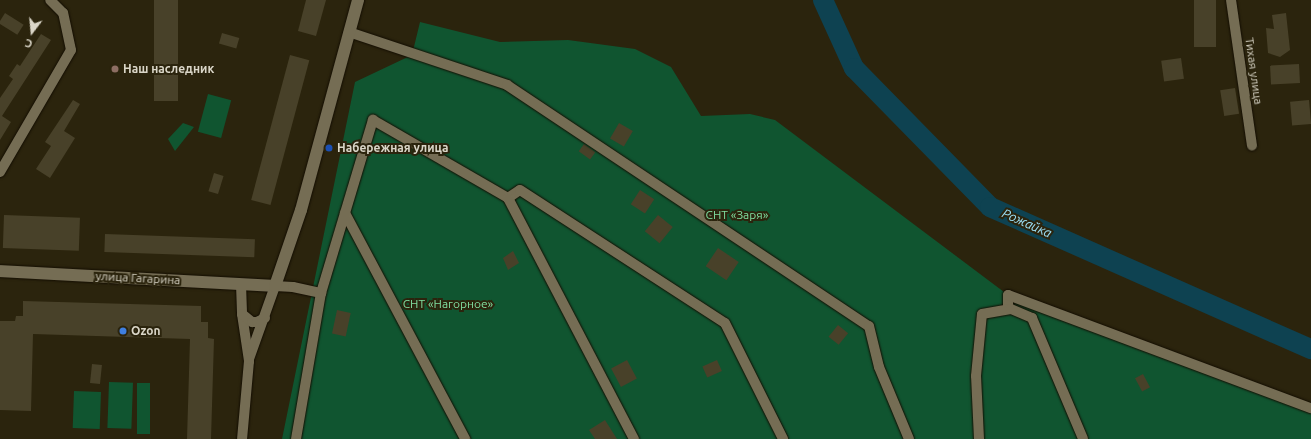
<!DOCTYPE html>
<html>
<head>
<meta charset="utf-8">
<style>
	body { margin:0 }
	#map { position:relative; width:1311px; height:439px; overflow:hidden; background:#2b240d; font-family:Ubuntu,sans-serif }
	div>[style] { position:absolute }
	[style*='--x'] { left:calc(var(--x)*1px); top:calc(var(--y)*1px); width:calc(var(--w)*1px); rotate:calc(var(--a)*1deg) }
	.green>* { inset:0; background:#105530; transform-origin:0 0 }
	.river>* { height:20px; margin:-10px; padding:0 10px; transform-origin:10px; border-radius:10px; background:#0e4251 }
	.building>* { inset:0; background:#484129; transform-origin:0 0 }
	.roads { filter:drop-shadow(0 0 1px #130d00) drop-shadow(0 0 1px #130d00) }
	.minor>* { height:10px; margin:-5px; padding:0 5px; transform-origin:5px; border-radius:5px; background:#756d54 }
	.tertiary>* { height:12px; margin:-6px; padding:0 6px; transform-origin:6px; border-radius:6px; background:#756d54 }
	.dots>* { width:11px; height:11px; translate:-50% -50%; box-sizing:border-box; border:2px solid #2b240d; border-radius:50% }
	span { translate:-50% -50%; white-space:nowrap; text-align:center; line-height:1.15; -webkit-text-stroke:4px #2b240d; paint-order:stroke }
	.poi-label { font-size:12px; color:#dad6c8; font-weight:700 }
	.left { translate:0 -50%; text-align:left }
	.street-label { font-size:12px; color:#dad6c8 }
	.park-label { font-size:12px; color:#7fdea0 }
	.water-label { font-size:13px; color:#9de2f9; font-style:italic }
	.north { position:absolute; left:12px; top:12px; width:40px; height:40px; -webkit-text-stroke:3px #2b240d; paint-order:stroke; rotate:196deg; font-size:11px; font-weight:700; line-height:16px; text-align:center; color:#dad6c8 }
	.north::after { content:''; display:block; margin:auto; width:14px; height:18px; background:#dad6c8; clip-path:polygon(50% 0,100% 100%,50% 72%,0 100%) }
</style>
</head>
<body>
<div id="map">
	<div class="green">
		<div style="clip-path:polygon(420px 22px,500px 42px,568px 40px,635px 49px,671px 67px,701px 116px,750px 114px,775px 120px,1008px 295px,1311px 406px,1311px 439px,282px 439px,355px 82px,412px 55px)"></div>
		<div style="left:208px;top:94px;width:24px;height:39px;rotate:15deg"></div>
		<div style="clip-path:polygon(183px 123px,194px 127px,175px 151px,168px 139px)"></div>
		<div style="left:109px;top:382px;width:24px;height:46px;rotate:2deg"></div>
		<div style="left:137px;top:383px;width:13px;height:51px"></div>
		<div style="left:74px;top:391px;width:27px;height:37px;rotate:2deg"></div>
	</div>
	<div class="river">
		<div style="--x:823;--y:0;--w:75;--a:65.5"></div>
		<div style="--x:854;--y:68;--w:194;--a:45.6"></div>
		<div style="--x:990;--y:207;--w:351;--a:23.9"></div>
	</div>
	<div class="building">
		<div style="left:154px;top:0;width:24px;height:101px"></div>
		<div style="clip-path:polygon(306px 0,326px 0,316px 36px,298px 31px)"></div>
		<div style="left:1194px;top:0;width:22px;height:47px"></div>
		<div style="left:5px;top:13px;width:22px;height:12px;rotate:32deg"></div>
		<div style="clip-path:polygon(1286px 13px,1290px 50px,1280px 57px,1268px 53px,1266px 28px,1274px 29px,1272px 15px)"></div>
		<div style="left:222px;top:33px;width:18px;height:11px;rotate:16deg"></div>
		<div style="clip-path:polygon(41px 34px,51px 40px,2px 116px,11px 122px,0 140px,0 98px,13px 79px,9px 76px,17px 64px,20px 66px)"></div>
		<div style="left:290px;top:55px;width:20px;height:150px;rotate:15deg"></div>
		<div style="left:1181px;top:58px;width:21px;height:20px;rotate:82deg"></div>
		<div style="left:1299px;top:64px;width:19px;height:29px;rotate:87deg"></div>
		<div style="left:1235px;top:88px;width:26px;height:15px;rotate:81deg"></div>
		<div style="clip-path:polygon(73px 100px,80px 104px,64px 131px,75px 138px,50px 178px,36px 169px,51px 146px,45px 142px)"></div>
		<div style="left:1309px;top:100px;width:24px;height:19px;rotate:85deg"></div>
		<div style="left:619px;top:123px;width:16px;height:18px;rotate:30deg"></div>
		<div style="left:584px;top:144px;width:14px;height:9px;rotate:36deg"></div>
		<div style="left:214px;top:173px;width:10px;height:19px;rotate:17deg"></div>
		<div style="left:640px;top:190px;width:17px;height:17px;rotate:33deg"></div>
		<div style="left:4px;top:215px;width:76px;height:33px;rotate:2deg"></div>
		<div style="left:658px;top:215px;width:19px;height:21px;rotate:39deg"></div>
		<div style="left:105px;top:234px;width:150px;height:18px;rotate:2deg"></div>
		<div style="left:718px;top:248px;width:25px;height:22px;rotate:34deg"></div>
		<div style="clip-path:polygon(513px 251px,519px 263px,508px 270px,503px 258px)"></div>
		<div style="clip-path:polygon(23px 301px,201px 306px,201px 322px,208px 322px,208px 338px,214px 339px,211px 439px,187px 439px,190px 339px,33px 334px,31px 411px,0 410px,0 321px,15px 321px,16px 316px,23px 316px)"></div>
		<div style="left:337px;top:310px;width:14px;height:24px;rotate:12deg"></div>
		<div style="left:838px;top:325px;width:13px;height:15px;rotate:39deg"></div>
		<div style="left:627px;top:360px;width:21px;height:18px;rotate:62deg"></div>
		<div style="left:717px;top:360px;width:12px;height:16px;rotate:66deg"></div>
		<div style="left:92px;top:364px;width:10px;height:19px;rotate:6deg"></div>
		<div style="left:1143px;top:374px;width:15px;height:9px;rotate:62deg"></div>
		<div style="clip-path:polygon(605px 420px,617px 439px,595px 439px,589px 430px)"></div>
	</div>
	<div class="roads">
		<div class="minor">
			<div style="--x:1231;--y:0;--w:147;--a:81.8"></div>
			<div style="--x:349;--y:32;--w:167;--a:18.5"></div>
			<div style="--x:507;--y:85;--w:435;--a:33.7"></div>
			<div style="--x:869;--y:326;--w:42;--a:76.3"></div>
			<div style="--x:879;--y:367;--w:78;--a:67.4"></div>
			<div style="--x:0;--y:172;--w:141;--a:-59.8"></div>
			<div style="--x:71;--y:50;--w:38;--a:-102"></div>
			<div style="--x:63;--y:13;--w:18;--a:-135"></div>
			<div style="--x:508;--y:198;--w:14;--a:-34"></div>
			<div style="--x:520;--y:190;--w:244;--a:33"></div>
			<div style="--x:725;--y:323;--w:130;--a:63.4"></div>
			<div style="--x:345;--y:213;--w:256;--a:62"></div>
			<div style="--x:241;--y:284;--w:30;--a:88"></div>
			<div style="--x:242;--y:314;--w:48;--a:81.5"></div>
			<div style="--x:249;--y:361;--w:78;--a:95.1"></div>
			<div style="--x:1008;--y:309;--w:14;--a:-90"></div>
			<div style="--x:1008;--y:295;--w:323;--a:20.5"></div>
			<div style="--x:242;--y:314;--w:13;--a:39"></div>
			<div style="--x:252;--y:322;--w:5;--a:0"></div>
			<div style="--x:257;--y:322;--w:9;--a:-27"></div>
			<div style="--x:249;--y:359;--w:77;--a:-70.4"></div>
			<div style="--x:275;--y:286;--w:18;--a:3"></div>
			<div style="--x:293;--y:287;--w:29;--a:12"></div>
			<div style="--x:296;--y:439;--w:148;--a:-80.3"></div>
			<div style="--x:321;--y:293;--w:181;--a:-73.3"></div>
			<div style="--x:373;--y:120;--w:156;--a:30"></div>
			<div style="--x:508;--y:198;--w:272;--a:62.4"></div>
			<div style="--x:979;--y:439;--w:63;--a:-92.7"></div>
			<div style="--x:976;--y:376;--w:62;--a:-84.5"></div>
			<div style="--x:982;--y:314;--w:29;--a:-10"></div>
			<div style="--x:1011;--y:309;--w:23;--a:23"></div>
			<div style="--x:1032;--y:318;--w:131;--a:67.1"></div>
		</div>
		<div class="tertiary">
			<div style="--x:0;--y:271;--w:275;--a:3.1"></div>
			<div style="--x:275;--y:286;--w:80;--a:-71.1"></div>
			<div style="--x:301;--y:210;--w:218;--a:-74.8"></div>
		</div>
	</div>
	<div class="dots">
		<div style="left:115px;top:69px;background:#8d6e63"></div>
		<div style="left:329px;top:148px;background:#1a4fb4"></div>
		<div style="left:123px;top:331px;background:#3f7fe0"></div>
	</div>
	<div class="poi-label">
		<span class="left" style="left:123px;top:69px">Наш наследник</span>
		<span class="left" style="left:337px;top:148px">Набережная улица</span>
		<span class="left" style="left:131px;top:331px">Ozon</span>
	</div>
	<div class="street-label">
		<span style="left:1254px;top:71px;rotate:82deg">Тихая улица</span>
		<span style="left:138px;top:278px;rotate:3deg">улица Гагарина</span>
	</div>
	<div class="park-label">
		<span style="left:737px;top:215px">СНТ «Заря»</span>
		<span style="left:448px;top:304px">СНТ «Нагорное»</span>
	</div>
	<div class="water-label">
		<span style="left:1027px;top:223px;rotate:24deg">Рожайка</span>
	</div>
	<div class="north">С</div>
</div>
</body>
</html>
